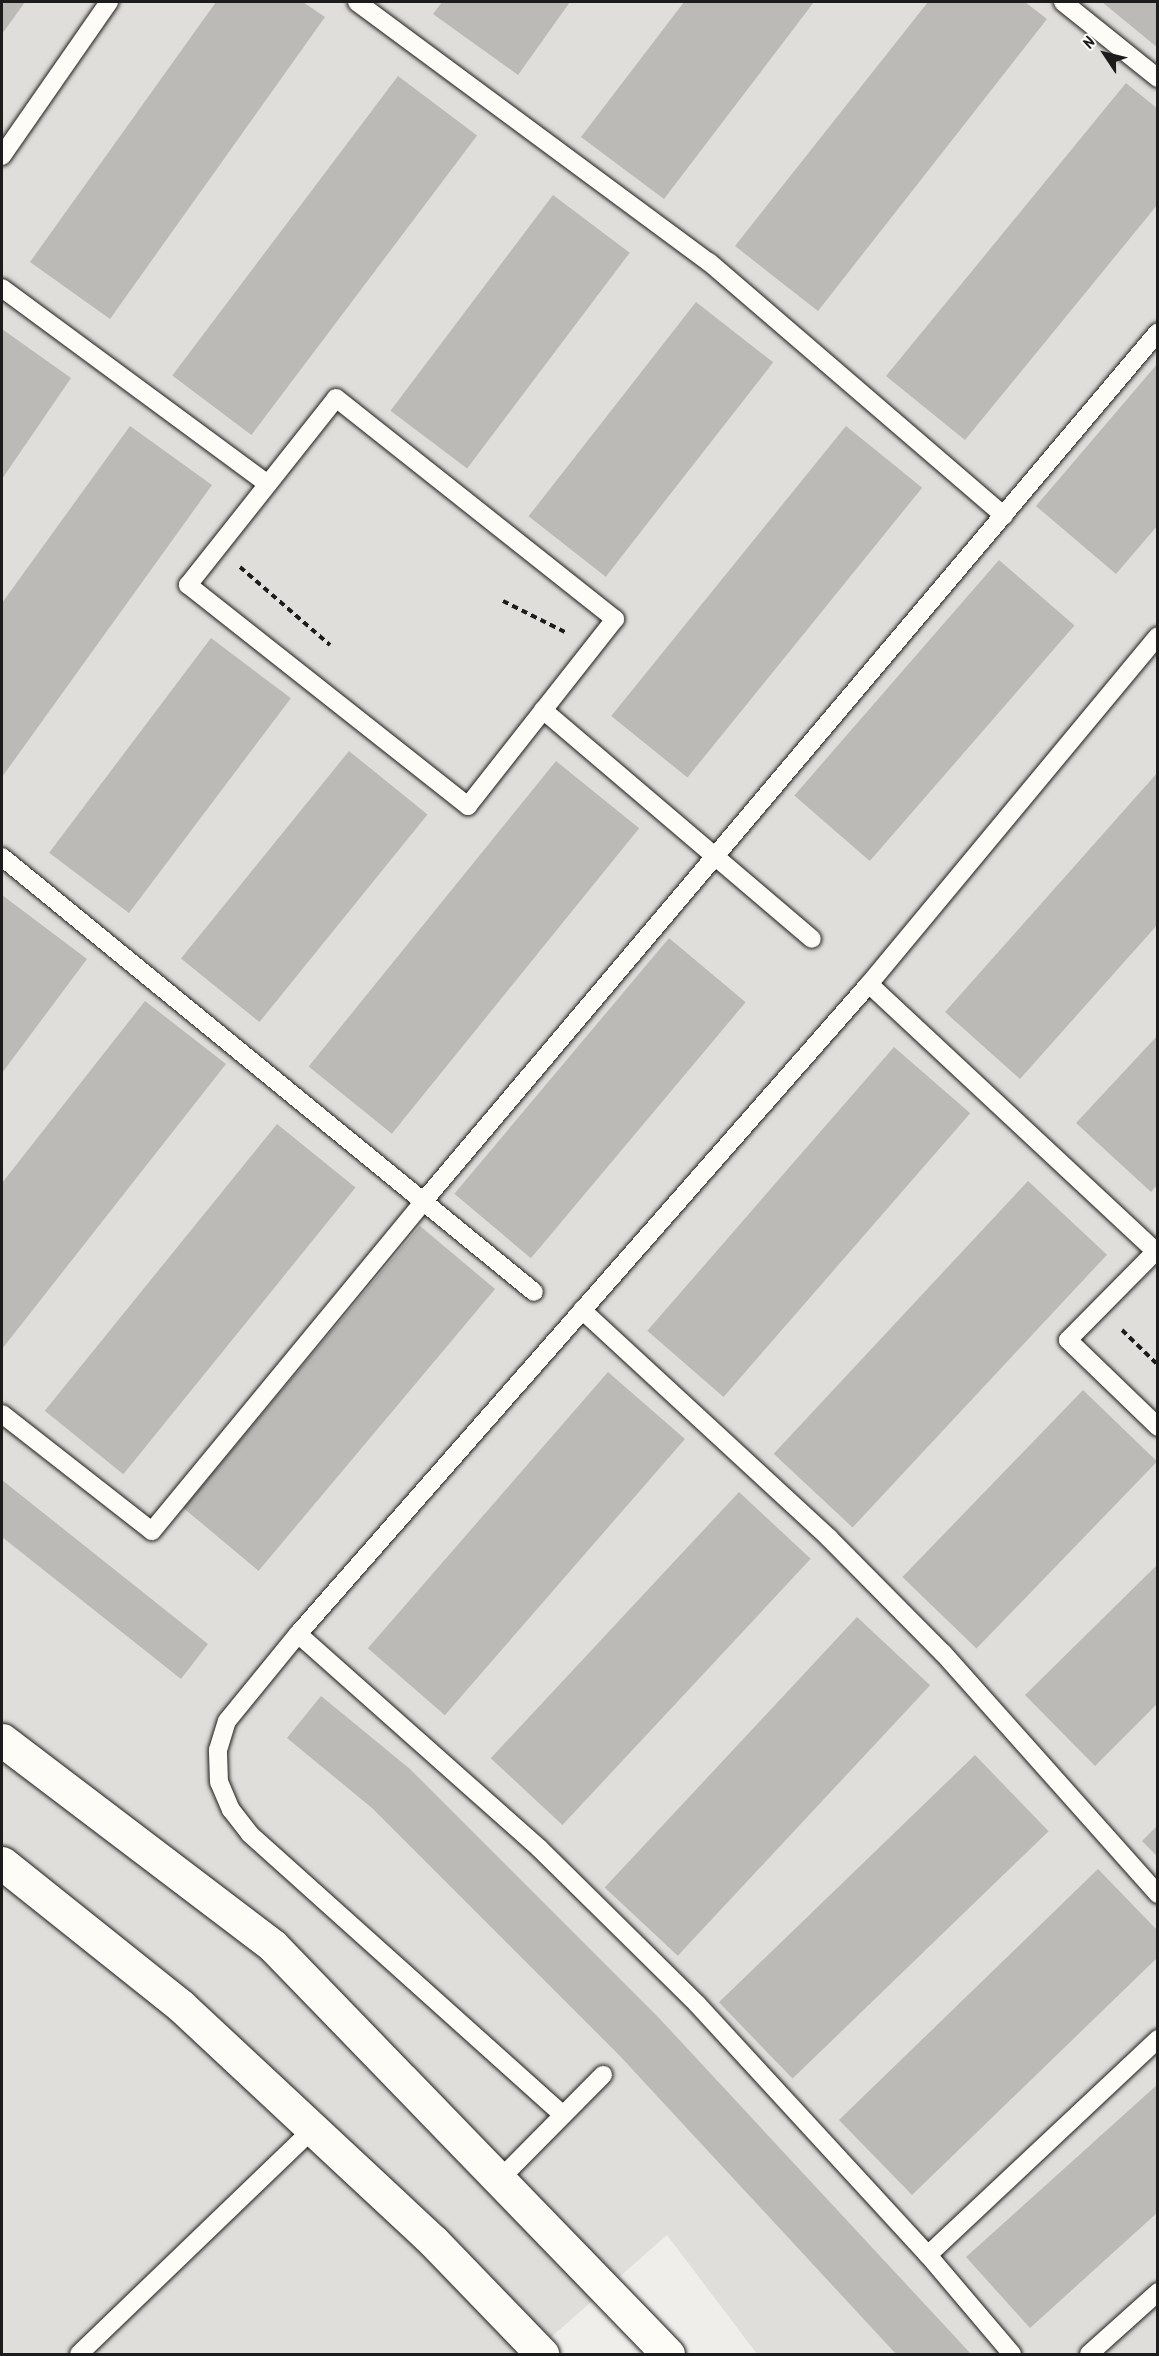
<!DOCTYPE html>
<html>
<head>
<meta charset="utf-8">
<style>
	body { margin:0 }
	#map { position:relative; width:1159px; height:2356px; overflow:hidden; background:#f0eeea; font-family:Kalam,sans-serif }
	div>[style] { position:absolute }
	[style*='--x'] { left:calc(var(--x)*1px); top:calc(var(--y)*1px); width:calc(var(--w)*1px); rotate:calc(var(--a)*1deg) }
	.built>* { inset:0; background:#e0deda }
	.building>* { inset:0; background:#bbbab6; transform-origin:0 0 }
	.path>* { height:4px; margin-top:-2px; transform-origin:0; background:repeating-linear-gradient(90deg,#1c1c1c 0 6px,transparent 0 10.5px) }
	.roads { filter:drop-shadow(0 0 2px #1c1c1c) drop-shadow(0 0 2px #1c1c1c) }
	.lane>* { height:18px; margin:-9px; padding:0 9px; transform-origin:9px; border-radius:9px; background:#fdfcf7 }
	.secondary>* { height:33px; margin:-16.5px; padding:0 16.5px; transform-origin:16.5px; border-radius:16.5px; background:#fdfcf7 }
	span { translate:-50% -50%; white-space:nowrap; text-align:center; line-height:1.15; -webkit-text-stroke:4.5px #fdfcf7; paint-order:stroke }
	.frame { position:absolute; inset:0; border:3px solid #1c1c1c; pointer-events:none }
	.north { position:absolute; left:1075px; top:24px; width:60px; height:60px; -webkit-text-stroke:4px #fdfcf7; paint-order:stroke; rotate:305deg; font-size:16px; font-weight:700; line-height:24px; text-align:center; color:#1c1c1c }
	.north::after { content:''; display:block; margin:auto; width:21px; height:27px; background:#1c1c1c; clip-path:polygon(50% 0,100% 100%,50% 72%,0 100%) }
</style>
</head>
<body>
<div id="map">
	<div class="built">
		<div style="clip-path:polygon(2px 2px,1157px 2px,1157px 2354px,757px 2354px,667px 2235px,532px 2354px,2px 2354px)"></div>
	</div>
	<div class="building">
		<div style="clip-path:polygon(2px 2px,25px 2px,2px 34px)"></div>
		<div style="clip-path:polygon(216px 2px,303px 2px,325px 17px,110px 319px,30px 262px)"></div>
		<div style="clip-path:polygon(442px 2px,570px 2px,518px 75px,433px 14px)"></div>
		<div style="clip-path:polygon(684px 2px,814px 2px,664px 199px,581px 137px)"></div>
		<div style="clip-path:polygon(928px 2px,1025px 2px,1047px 19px,818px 311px,735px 246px)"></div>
		<div style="clip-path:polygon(1102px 2px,1158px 2px,1158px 48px)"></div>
		<div style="left:398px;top:76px;width:99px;height:375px;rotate:37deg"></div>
		<div style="clip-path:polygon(1126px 83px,1158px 109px,1158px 204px,965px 440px,886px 376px)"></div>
		<div style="left:553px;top:195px;width:96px;height:270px;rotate:37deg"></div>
		<div style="left:696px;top:302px;width:98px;height:272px;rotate:38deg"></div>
		<div style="clip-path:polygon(2px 329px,71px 378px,2px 479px)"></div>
		<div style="clip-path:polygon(1158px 363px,1158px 525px,1116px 574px,1036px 506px)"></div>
		<div style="clip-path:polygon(130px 426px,212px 485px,2px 777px,2px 603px)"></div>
		<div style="left:846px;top:426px;width:98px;height:373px;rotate:39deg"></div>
		<div style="left:999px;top:560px;width:100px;height:312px;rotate:41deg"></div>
		<div style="left:211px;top:638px;width:100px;height:269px;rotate:37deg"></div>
		<div style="left:349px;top:751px;width:101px;height:267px;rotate:39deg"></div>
		<div style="left:556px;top:761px;width:107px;height:393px;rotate:39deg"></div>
		<div style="clip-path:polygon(1158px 772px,1158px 924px,1020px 1079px,945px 1012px)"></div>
		<div style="clip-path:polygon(2px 895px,87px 959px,2px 1073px)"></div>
		<div style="left:669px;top:938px;width:100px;height:334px;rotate:40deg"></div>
		<div style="clip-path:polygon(145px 1001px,226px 1064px,2px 1349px,2px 1183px)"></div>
		<div style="clip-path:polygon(1158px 1035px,1158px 1184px,1151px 1192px,1076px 1123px)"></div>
		<div style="left:894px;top:1047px;width:101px;height:376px;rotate:41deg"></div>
		<div style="left:277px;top:1124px;width:101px;height:369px;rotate:39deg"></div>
		<div style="left:1028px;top:1181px;width:108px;height:373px;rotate:43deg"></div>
		<div style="left:420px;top:1226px;width:98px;height:368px;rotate:40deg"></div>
		<div style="left:608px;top:1372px;width:102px;height:366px;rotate:41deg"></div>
		<div style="left:1083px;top:1390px;width:103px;height:260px;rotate:44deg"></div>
		<div style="clip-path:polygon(2px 1480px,208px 1644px,181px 1679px,2px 1537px)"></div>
		<div style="left:739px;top:1492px;width:98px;height:364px;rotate:43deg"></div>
		<div style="clip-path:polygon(1158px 1564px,1158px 1703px,1095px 1766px,1025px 1695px)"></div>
		<div style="left:857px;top:1617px;width:100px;height:370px;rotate:43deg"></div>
		<div style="clip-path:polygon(321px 1696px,410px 1769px,659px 2018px,971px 2354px,896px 2354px,619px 2055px,372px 1808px,287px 1738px)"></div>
		<div style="left:975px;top:1755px;width:106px;height:356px;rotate:46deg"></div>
		<div style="clip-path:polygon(1158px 1825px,1158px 1857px,1142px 1841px)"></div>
		<div style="clip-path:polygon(1098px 1869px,1158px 1931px,1158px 1957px,912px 2195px,839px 2120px)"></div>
		<div style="clip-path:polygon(1158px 2084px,1158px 2212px,1030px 2328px,966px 2257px)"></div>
	</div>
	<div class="path">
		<div style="--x:240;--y:567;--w:119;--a:40.9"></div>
		<div style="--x:503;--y:601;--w:72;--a:26.6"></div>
		<div style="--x:1122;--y:1330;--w:50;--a:44.2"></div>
	</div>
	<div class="roads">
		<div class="lane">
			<div style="--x:357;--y:2;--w:438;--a:36.5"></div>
			<div style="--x:709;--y:262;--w:389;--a:40.7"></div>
			<div style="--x:1063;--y:2;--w:122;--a:38.7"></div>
			<div style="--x:2;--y:156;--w:188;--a:-55.2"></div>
			<div style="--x:2;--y:288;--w:330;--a:36.4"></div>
			<div style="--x:336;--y:398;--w:356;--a:38.4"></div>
			<div style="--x:615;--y:619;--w:238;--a:128.2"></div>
			<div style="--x:468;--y:806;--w:357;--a:-141.7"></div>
			<div style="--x:188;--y:585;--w:238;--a:-51.6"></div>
			<div style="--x:543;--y:710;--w:353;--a:40.4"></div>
			<div style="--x:2;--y:857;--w:687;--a:39.27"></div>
			<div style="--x:869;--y:984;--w:391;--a:43"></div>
			<div style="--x:1158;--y:1249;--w:128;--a:134.7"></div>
			<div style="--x:1068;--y:1340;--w:125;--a:44"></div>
			<div style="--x:582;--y:1310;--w:336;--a:42.7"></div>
			<div style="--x:829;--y:1538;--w:162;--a:45.3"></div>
			<div style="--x:943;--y:1653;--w:323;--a:48.3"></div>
			<div style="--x:2;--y:1414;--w:190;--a:38"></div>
			<div style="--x:152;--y:1531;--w:425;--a:-50.5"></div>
			<div style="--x:422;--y:1203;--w:1140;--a:-49.8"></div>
			<div style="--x:298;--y:1634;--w:322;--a:41.6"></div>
			<div style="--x:539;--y:1848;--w:223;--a:44.6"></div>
			<div style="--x:698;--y:2005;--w:340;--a:47.4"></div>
			<div style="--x:928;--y:2255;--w:130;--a:49.7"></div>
			<div style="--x:563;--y:2115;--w:421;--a:-138.1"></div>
			<div style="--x:250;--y:1834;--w:31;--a:-128"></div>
			<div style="--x:231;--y:1810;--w:30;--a:-113"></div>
			<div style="--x:219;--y:1782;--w:32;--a:-92"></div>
			<div style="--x:218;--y:1750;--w:30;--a:-73"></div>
			<div style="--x:227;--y:1721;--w:112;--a:-50.8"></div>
			<div style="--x:298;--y:1634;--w:865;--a:-48.7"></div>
			<div style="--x:869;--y:984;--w:452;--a:-50.3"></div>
			<div style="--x:499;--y:2180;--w:148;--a:-45.3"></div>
			<div style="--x:928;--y:2255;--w:316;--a:-43.2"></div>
			<div style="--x:79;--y:2354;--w:325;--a:-43.9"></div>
			<div style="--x:1089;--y:2354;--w:93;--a:-41.9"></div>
		</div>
		<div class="secondary">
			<div style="--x:2;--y:1740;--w:340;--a:37.2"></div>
			<div style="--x:273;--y:1946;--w:568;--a:45.93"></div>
			<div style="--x:2;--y:1863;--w:229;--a:38.6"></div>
			<div style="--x:181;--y:2006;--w:346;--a:43"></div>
			<div style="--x:434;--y:2242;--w:156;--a:46"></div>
		</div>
	</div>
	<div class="frame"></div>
	<div class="north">N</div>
</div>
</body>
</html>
